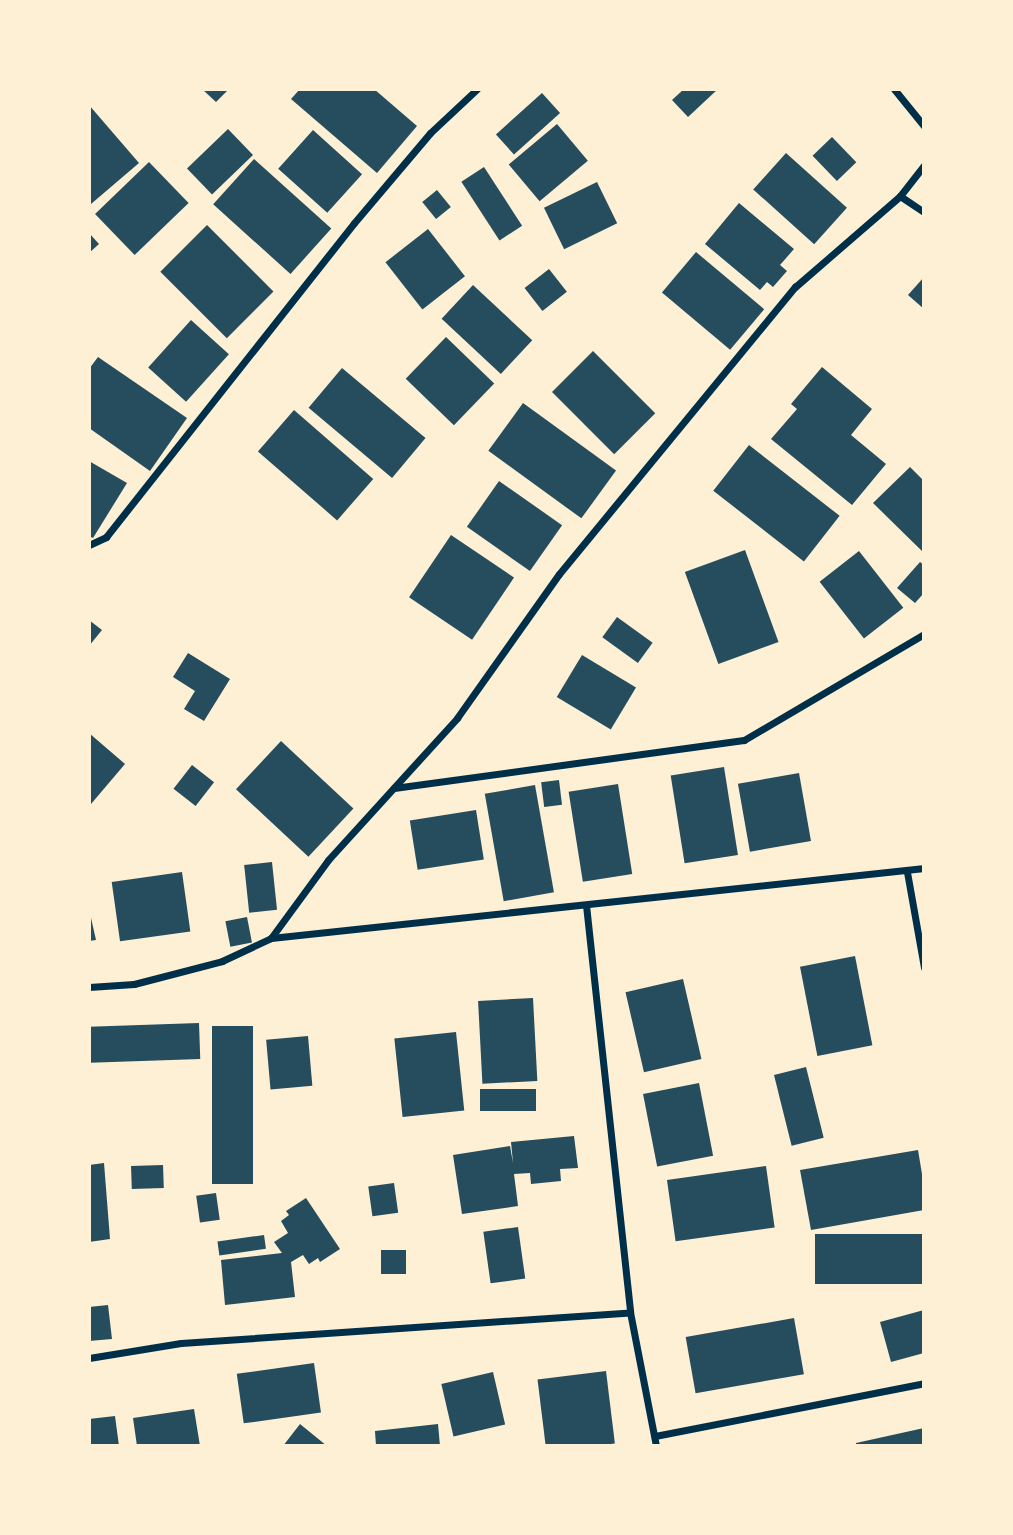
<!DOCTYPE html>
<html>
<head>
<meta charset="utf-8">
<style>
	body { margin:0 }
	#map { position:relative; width:1013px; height:1535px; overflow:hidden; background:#fdf0d5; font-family:Quicksand,sans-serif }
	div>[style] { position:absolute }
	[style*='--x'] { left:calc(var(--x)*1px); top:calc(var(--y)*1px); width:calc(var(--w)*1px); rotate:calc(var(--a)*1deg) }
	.building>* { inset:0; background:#264d5e; transform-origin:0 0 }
	.minor>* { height:7px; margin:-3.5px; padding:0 3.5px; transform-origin:3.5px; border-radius:3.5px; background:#003049 }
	span { translate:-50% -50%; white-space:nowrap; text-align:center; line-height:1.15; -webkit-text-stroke:5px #fdf0d5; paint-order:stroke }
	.frame { position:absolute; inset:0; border:91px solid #fdf0d5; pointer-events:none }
</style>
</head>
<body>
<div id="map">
	<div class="building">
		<div style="clip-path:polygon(202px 89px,229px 89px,216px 102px)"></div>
		<div style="clip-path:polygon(300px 89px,374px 89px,417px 126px,377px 173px,291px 99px)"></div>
		<div style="clip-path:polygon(684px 89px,718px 89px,688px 117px,672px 100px)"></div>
		<div style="left:542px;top:93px;width:27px;height:62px;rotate:48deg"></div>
		<div style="clip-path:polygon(89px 105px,139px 163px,91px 204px,89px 201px)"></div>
		<div style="left:557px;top:124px;width:48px;height:63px;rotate:50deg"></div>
		<div style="left:228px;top:129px;width:36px;height:57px;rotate:46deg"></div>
		<div style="left:313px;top:130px;width:66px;height:52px;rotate:42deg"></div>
		<div style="left:832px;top:137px;width:35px;height:27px;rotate:46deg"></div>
		<div style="left:786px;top:153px;width:82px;height:49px;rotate:42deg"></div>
		<div style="left:254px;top:159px;width:104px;height:61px;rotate:42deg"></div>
		<div style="left:149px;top:162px;width:57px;height:75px;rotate:46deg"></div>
		<div style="left:484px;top:167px;width:70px;height:27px;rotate:57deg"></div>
		<div style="left:597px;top:182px;width:46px;height:59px;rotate:64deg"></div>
		<div style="left:437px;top:190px;width:22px;height:19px;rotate:51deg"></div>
		<div style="clip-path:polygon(739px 203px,794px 249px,780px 265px,787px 271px,773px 287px,767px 282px,760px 290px,705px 244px)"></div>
		<div style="left:207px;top:225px;width:94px;height:66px;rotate:45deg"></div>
		<div style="left:428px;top:229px;width:60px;height:54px;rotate:52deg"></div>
		<div style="clip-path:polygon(89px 233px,99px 244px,89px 253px)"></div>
		<div style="left:696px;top:252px;width:89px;height:53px;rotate:40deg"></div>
		<div style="left:549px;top:269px;width:29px;height:31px;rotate:52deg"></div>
		<div style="clip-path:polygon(924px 277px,924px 309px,908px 295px)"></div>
		<div style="left:473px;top:285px;width:81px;height:46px;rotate:43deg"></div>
		<div style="left:191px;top:320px;width:51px;height:64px;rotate:42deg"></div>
		<div style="left:446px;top:337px;width:67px;height:58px;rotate:44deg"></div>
		<div style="left:593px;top:351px;width:88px;height:58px;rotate:45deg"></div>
		<div style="clip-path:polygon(98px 357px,187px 418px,150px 471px,89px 428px,89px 369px)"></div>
		<div style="clip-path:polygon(822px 367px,872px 409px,851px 435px,886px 464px,852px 505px,771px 439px,797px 409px,791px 404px)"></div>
		<div style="left:342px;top:368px;width:109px;height:52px;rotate:40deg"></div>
		<div style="left:523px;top:403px;width:115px;height:59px;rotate:36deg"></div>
		<div style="left:294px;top:410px;width:105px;height:55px;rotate:41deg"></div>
		<div style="left:749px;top:445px;width:115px;height:58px;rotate:38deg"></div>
		<div style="clip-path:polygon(89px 461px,127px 483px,93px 538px,89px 536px)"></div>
		<div style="clip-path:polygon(910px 467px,924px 481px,924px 553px,873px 503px)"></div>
		<div style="left:499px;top:481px;width:77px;height:56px;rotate:35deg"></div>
		<div style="left:451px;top:535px;width:76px;height:75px;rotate:34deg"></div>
		<div style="left:745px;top:550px;width:98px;height:64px;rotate:70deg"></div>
		<div style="left:859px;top:551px;width:72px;height:50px;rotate:52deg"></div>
		<div style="clip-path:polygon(920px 562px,924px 565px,924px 593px,915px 603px,897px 588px)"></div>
		<div style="left:617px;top:617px;width:44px;height:25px;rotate:36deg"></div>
		<div style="clip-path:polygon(89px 620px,102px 630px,89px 646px)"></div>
		<div style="clip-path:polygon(188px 653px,230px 679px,204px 721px,184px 709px,195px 691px,173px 677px)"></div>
		<div style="left:582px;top:655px;width:63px;height:49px;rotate:31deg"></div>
		<div style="clip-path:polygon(89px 733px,125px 764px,91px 804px,89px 803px)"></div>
		<div style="left:281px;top:741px;width:99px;height:66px;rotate:43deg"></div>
		<div style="left:192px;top:765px;width:28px;height:30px;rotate:38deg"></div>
		<div style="left:724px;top:767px;width:89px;height:54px;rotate:81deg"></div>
		<div style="left:799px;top:773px;width:69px;height:62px;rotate:80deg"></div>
		<div style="left:559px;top:780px;width:25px;height:18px;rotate:83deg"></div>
		<div style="left:618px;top:784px;width:91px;height:50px;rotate:81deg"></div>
		<div style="left:535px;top:785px;width:109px;height:51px;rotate:80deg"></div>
		<div style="left:476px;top:810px;width:50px;height:67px;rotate:81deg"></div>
		<div style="left:272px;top:862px;width:48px;height:28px;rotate:84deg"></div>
		<div style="left:182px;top:872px;width:60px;height:71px;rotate:82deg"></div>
		<div style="clip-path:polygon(89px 909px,96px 940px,89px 941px)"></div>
		<div style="left:247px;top:917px;width:26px;height:22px;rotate:79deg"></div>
		<div style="left:855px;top:956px;width:91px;height:56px;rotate:79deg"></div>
		<div style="left:683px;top:979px;width:82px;height:59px;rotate:77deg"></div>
		<div style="left:533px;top:998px;width:83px;height:55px;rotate:87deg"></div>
		<div style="left:199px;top:1023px;width:36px;height:110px;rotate:88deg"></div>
		<div style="left:212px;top:1026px;width:41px;height:158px"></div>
		<div style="left:456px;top:1032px;width:79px;height:62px;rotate:84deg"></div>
		<div style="left:308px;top:1036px;width:50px;height:42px;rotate:85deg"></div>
		<div style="left:806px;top:1067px;width:73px;height:33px;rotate:76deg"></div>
		<div style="left:699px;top:1083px;width:74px;height:57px;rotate:79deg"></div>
		<div style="left:536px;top:1089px;width:22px;height:56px;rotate:90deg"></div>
		<div style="clip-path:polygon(574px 1136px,578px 1168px,560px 1169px,561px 1181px,531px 1184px,530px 1173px,514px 1174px,518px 1206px,462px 1214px,453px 1155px,510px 1146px,513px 1163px,511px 1142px)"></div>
		<div style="clip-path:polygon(918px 1150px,924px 1186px,924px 1210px,811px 1230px,800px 1170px)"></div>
		<div style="clip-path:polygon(104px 1163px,110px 1239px,89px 1242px,89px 1165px)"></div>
		<div style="left:163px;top:1165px;width:23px;height:32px;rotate:88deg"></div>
		<div style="left:766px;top:1166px;width:62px;height:100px;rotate:82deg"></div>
		<div style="left:394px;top:1183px;width:30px;height:26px;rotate:82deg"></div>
		<div style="left:216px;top:1193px;width:27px;height:20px;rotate:82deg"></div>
		<div style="clip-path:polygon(306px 1198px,340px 1249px,320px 1262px,318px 1258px,309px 1264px,303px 1255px,291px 1262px,295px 1297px,225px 1305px,221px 1260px,282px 1253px,274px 1242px,288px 1233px,281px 1221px,289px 1215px,286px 1211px)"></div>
		<div style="left:518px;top:1227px;width:52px;height:35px;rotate:82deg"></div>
		<div style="left:924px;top:1234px;width:50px;height:109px;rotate:90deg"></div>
		<div style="left:264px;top:1235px;width:14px;height:47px;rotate:82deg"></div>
		<div style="left:381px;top:1250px;width:25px;height:24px"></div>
		<div style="clip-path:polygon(108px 1305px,112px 1339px,89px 1341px,89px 1307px)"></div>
		<div style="clip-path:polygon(924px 1310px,924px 1353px,891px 1362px,880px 1322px)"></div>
		<div style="left:794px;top:1318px;width:57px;height:110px;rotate:80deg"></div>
		<div style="left:314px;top:1363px;width:50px;height:78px;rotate:82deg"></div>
		<div style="left:606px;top:1371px;width:73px;height:69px;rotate:83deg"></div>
		<div style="left:493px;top:1372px;width:54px;height:53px;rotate:77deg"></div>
		<div style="clip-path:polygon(194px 1409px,200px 1446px,137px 1446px,133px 1418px)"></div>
		<div style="clip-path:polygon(115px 1416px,119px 1446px,89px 1446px,89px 1419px)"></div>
		<div style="clip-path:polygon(300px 1424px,327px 1446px,283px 1446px)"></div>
		<div style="clip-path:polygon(438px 1424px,440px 1446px,376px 1446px,375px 1431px)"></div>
		<div style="clip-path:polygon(924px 1428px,924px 1446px,856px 1446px,856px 1443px)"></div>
	</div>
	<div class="minor">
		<div style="--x:894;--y:89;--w:48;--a:51"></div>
		<div style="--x:900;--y:196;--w:29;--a:34"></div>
		<div style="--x:89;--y:545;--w:19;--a:-25"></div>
		<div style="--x:106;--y:537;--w:400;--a:-51.7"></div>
		<div style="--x:354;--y:223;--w:118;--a:-49.8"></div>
		<div style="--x:430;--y:133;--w:64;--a:-43.1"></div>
		<div style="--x:394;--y:788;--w:353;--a:-7.8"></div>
		<div style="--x:744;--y:740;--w:209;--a:-30.5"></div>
		<div style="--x:907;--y:872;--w:97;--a:79.9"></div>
		<div style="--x:586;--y:905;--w:409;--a:83.8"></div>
		<div style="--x:630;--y:1312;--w:136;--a:79"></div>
		<div style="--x:271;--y:938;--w:97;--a:-53.8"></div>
		<div style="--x:328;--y:860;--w:192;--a:-47.7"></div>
		<div style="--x:457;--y:718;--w:176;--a:-54.7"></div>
		<div style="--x:559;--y:574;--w:372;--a:-50.6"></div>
		<div style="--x:795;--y:287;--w:139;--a:-40.9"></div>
		<div style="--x:900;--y:196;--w:39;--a:-52"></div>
		<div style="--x:89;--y:987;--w:45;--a:-3.8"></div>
		<div style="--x:134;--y:984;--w:91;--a:-14.6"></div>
		<div style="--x:222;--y:961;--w:54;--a:-25.1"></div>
		<div style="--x:271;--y:938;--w:657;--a:-6.12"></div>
		<div style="--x:89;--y:1358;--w:93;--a:-9.3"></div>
		<div style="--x:181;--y:1343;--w:450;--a:-3.9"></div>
		<div style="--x:655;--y:1436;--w:274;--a:-11.1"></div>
	</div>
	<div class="frame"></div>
</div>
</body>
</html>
